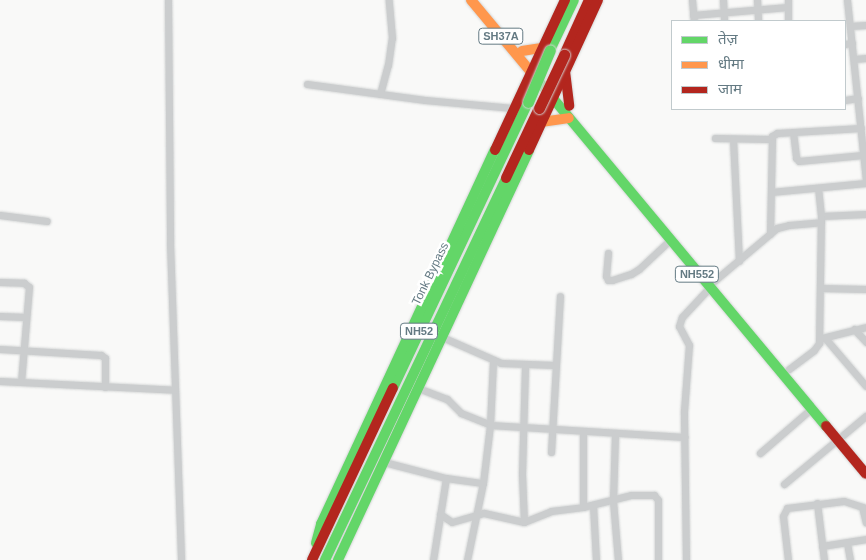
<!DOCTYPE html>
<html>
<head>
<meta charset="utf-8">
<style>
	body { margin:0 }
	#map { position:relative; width:866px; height:560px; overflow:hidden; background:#f9f9f8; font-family:Arial,"Noto Sans Devanagari",sans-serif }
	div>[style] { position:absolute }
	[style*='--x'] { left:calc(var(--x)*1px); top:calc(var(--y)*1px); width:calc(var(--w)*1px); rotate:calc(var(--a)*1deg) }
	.roads { filter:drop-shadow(0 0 1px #d4d6d6) drop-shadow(0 0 1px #d4d6d6) }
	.street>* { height:7px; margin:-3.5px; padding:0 3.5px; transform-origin:3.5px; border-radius:3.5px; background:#cbcdce }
	.fast>* { height:10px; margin:-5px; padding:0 5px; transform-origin:5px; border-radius:5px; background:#63d668 }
	.slow>* { height:10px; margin:-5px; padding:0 5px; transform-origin:5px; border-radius:5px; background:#ff974d }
	.jam>* { height:10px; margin:-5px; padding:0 5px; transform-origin:5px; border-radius:5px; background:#b3261e }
	.bridges { filter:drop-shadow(0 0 1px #d4d5d5) drop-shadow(0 0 1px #d4d5d5) }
	.fast-bridge>* { height:11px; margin:-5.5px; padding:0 5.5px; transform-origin:5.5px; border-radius:5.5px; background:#63d668 }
	.jam-bridge>* { height:11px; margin:-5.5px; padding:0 5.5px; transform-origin:5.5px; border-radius:5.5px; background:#b3261e }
	span { translate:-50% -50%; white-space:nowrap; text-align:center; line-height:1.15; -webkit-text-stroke:5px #fff; paint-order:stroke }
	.shield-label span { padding:1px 4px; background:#fff; border:1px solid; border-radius:4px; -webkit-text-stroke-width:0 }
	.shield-label { font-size:11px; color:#647a83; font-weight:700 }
	.street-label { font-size:12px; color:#647a83 }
	.legend { position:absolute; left:671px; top:20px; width:175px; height:90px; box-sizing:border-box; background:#fff; border:1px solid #c1cacd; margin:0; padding:6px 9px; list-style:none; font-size:15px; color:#647a83 }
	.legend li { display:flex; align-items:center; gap:10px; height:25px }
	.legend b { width:25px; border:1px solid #c1cacd }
</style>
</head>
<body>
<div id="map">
	<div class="roads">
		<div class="street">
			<div style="--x:168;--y:0;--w:243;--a:89.5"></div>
			<div style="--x:170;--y:243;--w:317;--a:88"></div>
			<div style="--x:692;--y:0;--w:21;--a:85"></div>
			<div style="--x:723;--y:0;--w:21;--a:87"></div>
			<div style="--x:757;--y:0;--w:21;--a:87"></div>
			<div style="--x:847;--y:0;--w:181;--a:84"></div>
			<div style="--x:693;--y:15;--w:95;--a:-4.8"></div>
			<div style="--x:788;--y:21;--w:21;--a:-90"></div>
			<div style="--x:850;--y:26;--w:16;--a:-4"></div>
			<div style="--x:845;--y:44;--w:7;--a:-8"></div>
			<div style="--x:854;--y:59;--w:12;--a:-5"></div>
			<div style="--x:307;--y:84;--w:119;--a:7.7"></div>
			<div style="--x:425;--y:100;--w:88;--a:5.2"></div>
			<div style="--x:380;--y:94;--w:30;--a:-75"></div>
			<div style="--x:388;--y:65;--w:27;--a:-82"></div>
			<div style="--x:392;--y:38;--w:38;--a:-95"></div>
			<div style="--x:845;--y:100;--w:13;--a:-9"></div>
			<div style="--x:793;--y:132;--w:26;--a:83"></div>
			<div style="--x:796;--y:158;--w:4;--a:45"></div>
			<div style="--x:799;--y:161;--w:64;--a:-5.4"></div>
			<div style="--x:715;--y:138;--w:55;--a:1"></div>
			<div style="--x:733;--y:139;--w:122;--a:87.2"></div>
			<div style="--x:771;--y:192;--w:95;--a:-5.4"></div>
			<div style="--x:0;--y:215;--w:47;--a:7.3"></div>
			<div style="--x:821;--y:216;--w:45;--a:-2.5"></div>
			<div style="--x:770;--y:234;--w:98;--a:-88.8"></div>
			<div style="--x:772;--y:136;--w:6;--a:-31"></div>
			<div style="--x:777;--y:133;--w:84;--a:-3.4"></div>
			<div style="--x:608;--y:253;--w:23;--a:95"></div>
			<div style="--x:606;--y:276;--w:4;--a:63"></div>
			<div style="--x:608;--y:280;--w:4;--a:0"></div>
			<div style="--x:612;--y:280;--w:20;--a:-18"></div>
			<div style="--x:631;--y:274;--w:9;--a:-32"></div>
			<div style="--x:639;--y:269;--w:42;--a:-43.1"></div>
			<div style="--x:714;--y:281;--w:82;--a:-40.1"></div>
			<div style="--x:777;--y:228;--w:12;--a:-14"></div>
			<div style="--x:789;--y:225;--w:32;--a:-5"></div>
			<div style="--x:0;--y:282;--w:24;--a:2"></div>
			<div style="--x:24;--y:283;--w:6;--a:39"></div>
			<div style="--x:29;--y:287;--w:95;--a:94.8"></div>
			<div style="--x:820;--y:288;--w:46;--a:1.2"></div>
			<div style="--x:0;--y:316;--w:26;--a:2"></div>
			<div style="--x:854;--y:329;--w:18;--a:47"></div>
			<div style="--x:442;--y:337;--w:64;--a:23.8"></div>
			<div style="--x:501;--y:363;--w:54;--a:2.1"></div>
			<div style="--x:822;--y:338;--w:45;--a:-14"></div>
			<div style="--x:825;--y:338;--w:63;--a:49.5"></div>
			<div style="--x:0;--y:349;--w:101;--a:3.4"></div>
			<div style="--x:101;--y:355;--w:5;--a:37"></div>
			<div style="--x:105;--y:358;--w:29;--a:90"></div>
			<div style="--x:789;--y:369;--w:31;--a:-37"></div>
			<div style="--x:814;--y:350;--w:9;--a:-54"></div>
			<div style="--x:819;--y:343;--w:127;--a:-89.1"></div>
			<div style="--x:821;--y:216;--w:28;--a:-96"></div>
			<div style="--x:0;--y:381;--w:175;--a:2.9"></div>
			<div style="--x:418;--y:388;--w:31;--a:21"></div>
			<div style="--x:447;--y:399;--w:20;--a:45"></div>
			<div style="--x:461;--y:413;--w:31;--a:22"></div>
			<div style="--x:490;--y:425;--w:195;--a:3.5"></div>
			<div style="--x:615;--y:434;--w:67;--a:91.7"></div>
			<div style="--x:613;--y:501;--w:59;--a:85.2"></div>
			<div style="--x:843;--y:435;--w:30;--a:-40"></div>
			<div style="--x:551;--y:452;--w:156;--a:-86.7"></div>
			<div style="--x:760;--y:453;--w:67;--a:-40.8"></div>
			<div style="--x:384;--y:462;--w:64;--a:14.5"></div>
			<div style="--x:446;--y:478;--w:37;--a:8"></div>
			<div style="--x:784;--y:484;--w:69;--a:-39.7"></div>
			<div style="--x:817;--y:503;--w:57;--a:83"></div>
			<div style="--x:593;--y:505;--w:55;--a:86.9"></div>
			<div style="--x:583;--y:507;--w:75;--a:-90"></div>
			<div style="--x:862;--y:507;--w:16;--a:76"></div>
			<div style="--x:440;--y:514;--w:14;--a:34"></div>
			<div style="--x:452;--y:522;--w:33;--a:-16"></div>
			<div style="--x:484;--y:513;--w:41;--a:12.7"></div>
			<div style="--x:524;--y:522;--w:29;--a:-22"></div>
			<div style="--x:551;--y:511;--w:32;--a:-7"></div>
			<div style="--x:583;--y:507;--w:49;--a:-14"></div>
			<div style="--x:631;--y:495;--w:23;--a:0"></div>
			<div style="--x:654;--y:495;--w:6;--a:51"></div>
			<div style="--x:658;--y:500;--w:60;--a:90"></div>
			<div style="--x:524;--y:522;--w:48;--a:-92.4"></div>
			<div style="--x:522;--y:474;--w:109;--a:-88.4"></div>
			<div style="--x:847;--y:543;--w:17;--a:80"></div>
			<div style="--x:822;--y:546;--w:45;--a:-9"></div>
			<div style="--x:433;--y:560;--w:83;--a:-81"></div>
			<div style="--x:467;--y:560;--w:79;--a:-78.3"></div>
			<div style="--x:483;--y:483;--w:58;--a:-83.1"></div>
			<div style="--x:490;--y:425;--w:64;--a:-87.3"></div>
			<div style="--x:686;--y:560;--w:149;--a:-90.8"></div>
			<div style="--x:684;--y:411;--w:66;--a:-85.7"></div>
			<div style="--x:689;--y:345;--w:21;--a:-118"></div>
			<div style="--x:679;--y:326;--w:9;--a:-72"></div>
			<div style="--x:682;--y:317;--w:40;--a:-47"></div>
			<div style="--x:788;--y:560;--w:44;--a:-96.5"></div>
			<div style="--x:783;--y:516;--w:9;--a:-63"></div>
			<div style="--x:787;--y:508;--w:57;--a:-7"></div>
			<div style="--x:844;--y:501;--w:23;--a:18"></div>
		</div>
		<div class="fast">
			<div style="--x:550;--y:50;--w:55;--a:-64.4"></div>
			<div style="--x:531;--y:72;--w:461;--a:50.2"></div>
			<div style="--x:393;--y:388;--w:316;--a:-64.7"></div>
			<div style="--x:316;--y:543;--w:20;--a:-75"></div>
			<div style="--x:321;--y:524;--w:412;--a:-65.1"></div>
			<div style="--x:325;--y:560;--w:423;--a:-64.6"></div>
			<div style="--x:338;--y:560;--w:452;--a:-65"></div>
		</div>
		<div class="slow">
			<div style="--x:471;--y:0;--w:94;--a:50.2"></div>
			<div style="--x:522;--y:51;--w:20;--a:-9"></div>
			<div style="--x:541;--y:122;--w:28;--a:-8"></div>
		</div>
		<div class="jam">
			<div style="--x:564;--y:55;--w:60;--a:-65.6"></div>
			<div style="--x:565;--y:71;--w:35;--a:83"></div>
			<div style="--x:495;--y:150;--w:166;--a:-65"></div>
			<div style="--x:529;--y:150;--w:165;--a:-65.3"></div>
			<div style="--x:506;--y:178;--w:77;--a:-64.8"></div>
			<div style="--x:826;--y:426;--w:62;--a:50.2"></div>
			<div style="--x:312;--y:560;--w:190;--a:-64.8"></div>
		</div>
	</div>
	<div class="bridges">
		<div class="fast-bridge">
			<div style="--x:528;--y:102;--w:56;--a:-67.1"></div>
		</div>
		<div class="jam-bridge">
			<div style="--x:539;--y:108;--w:59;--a:-64.7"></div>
		</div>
	</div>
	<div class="shield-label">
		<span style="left:501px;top:36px">SH37A</span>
		<span style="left:697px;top:274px">NH552</span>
		<span style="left:419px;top:331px">NH52</span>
	</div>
	<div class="street-label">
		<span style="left:431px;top:274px;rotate:-64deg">Tonk Bypass</span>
	</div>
	<ul class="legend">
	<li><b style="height:6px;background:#63d668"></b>तेज़</li>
	<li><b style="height:6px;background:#ff974d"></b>धीमा</li>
	<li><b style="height:6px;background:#b3261e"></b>जाम</li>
	</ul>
</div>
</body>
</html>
